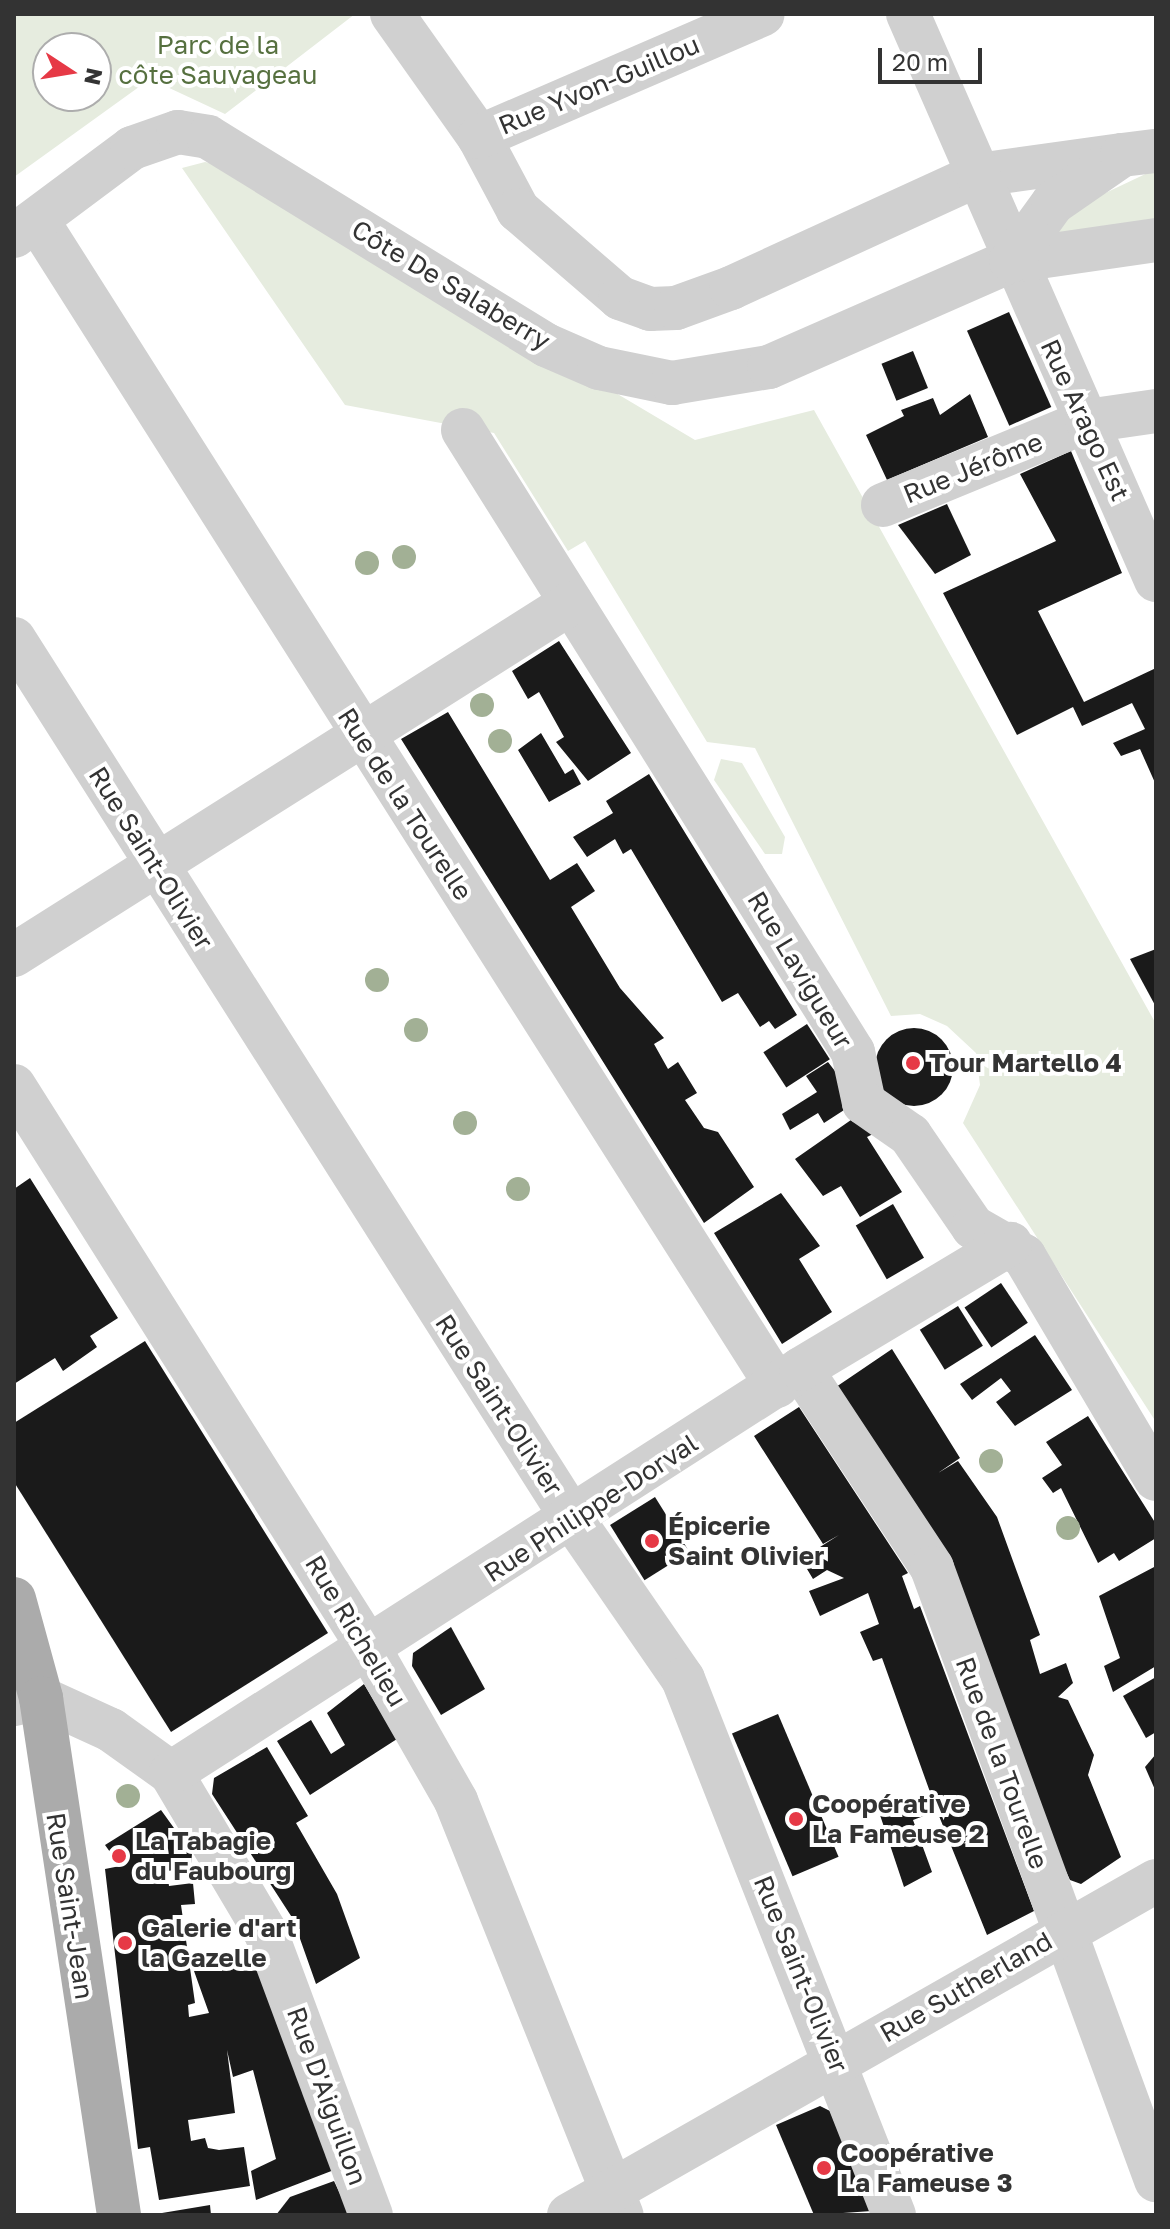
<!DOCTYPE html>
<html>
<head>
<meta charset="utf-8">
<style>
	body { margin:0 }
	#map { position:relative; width:1170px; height:2229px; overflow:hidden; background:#fff; font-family:"Golos Text",sans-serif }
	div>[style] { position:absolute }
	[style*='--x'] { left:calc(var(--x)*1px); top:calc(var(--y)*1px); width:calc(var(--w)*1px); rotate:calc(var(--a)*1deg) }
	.green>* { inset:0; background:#e6ecdf }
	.building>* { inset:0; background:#1a1a1a; transform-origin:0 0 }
	.round { border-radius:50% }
	.minor>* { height:44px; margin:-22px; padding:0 22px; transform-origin:22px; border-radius:22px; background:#d0d0d0 }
	.major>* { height:44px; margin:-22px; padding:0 22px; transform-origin:22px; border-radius:22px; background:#ababab }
	.trees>* { width:24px; height:24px; margin:-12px; border-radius:50%; background:#a2b095 }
	.dots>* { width:22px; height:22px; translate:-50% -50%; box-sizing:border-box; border:4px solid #fff; border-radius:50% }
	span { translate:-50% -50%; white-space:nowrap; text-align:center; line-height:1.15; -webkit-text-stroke:8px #fff; paint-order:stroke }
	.park-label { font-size:26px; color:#56703f }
	.street-label { font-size:26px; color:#333 }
	.poi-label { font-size:26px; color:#333; font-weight:700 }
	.left { translate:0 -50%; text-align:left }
	.frame { position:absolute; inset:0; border:16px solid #333; pointer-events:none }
	.north { position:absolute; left:32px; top:32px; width:80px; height:80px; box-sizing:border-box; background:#fff; border:2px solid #adadad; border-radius:50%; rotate:102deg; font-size:22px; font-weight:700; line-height:32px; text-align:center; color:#333 }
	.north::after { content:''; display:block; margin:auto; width:28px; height:36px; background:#e63946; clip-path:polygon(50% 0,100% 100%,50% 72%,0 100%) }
	.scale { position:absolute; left:878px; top:48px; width:104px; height:36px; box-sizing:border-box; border:4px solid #333; border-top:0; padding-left:10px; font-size:24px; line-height:28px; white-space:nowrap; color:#333; -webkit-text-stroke:6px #fff; paint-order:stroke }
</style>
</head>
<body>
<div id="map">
	<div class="green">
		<div style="clip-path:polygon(evenodd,14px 14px,355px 14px,225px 114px,150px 79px,14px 177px,14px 14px,48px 48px,96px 48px,96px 96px,48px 96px,48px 48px)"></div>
		<div style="clip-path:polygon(205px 162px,240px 170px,695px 440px,814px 410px,1156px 1024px,1156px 1422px,963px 1123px,980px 1085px,976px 1053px,947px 1026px,920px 1014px,891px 1016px,755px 748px,707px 742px,585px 541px,568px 551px,494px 433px,345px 405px,182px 168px)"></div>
		<div style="clip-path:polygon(1156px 169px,1156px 226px,1046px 245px,1061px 214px)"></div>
		<div style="clip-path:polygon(721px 759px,742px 763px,785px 837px,782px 854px,765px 854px,714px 780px)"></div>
	</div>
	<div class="building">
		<div style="left:1009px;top:312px;width:104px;height:46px;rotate:66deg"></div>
		<div style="left:913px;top:351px;width:40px;height:34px;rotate:68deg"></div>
		<div style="clip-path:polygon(970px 394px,988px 437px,887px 480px,866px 435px,904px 416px,901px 410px,933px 398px,940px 415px)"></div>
		<div style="clip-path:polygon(1071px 451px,1122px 573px,1038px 611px,1084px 702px,1156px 668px,1156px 785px,1140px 749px,1121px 756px,1113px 743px,1145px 729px,1132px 703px,1082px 726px,1073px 707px,1017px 735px,943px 593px,1056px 541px,1020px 474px)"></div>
		<div style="clip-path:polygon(947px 504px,971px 555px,935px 574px,898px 525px)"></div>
		<div style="clip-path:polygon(559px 641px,631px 753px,588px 781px,556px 742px,564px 737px,539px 692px,528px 699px,512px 671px)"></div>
		<div style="clip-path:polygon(448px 712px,550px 880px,577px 863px,595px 891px,571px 907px,620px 988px,664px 1038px,654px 1044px,668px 1069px,678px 1062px,697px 1093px,685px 1100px,704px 1128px,718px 1132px,754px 1187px,704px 1223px,401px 739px)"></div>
		<div style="clip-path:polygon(541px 733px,565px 774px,573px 769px,581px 784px,549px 802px,518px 750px)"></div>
		<div style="clip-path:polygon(649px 774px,797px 1015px,775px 1029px,769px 1021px,760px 1027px,738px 993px,722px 1002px,631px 849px,623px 854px,615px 839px,587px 857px,573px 837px,613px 813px,606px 801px)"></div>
		<div style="clip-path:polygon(1156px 949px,1156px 1007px,1130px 959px)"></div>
		<div style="left:807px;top:1024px;width:42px;height:52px;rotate:57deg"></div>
		<div class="round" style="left:875px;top:1028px;width:78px;height:78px"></div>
		<div style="clip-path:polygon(828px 1062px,858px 1101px,824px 1123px,818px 1113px,790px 1130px,782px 1114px,817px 1092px,806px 1076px)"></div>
		<div style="clip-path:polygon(861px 1113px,873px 1134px,867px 1137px,902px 1192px,860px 1217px,841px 1186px,823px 1196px,795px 1159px)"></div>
		<div style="clip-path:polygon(30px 1178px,118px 1318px,90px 1336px,97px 1347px,63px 1371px,55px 1358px,14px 1384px,14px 1189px)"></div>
		<div style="clip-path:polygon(781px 1193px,820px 1246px,799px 1259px,832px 1312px,782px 1344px,714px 1233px)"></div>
		<div style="left:893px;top:1204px;width:62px;height:43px;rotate:60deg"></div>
		<div style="left:1001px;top:1283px;width:48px;height:44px;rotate:56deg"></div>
		<div style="left:958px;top:1306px;width:47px;height:45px;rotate:58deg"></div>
		<div style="clip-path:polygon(1035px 1335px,1072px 1390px,1015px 1426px,996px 1402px,1011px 1391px,1001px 1378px,972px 1400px,960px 1384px)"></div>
		<div style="clip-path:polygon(145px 1341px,328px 1633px,171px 1732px,14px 1482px,14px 1423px)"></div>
		<div style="clip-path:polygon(892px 1349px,960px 1458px,938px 1473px,958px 1461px,997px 1517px,1040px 1635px,1030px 1640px,1040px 1674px,1066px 1663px,1073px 1683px,1058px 1697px,1068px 1700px,1094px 1755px,1088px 1775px,1121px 1857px,1081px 1884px,1070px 1880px,836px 1387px)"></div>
		<div style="clip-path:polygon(799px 1407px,908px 1573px,902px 1576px,914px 1609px,920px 1606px,1034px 1911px,987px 1935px,937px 1811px,913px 1820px,932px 1872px,904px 1887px,878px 1809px,930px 1792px,882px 1658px,873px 1661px,860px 1632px,879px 1624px,868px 1593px,820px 1616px,809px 1591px,844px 1578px,827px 1570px,813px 1579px,801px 1559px,839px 1535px,823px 1544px,754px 1436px)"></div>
		<div style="clip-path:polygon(1088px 1416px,1156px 1524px,1156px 1538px,1119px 1561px,1114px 1553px,1098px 1563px,1061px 1488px,1053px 1493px,1042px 1478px,1062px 1465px,1046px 1442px)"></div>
		<div style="left:655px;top:1497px;width:65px;height:53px;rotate:58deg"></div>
		<div style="clip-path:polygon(1156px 1566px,1156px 1666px,1113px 1692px,1104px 1666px,1120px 1658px,1099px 1596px)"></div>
		<div style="clip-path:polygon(451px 1627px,485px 1689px,441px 1715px,412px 1666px,413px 1653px)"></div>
		<div style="clip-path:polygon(1156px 1677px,1156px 1732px,1146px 1738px,1123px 1696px)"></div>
		<div style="clip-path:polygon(364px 1684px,397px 1739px,310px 1795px,277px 1741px,311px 1720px,331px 1754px,345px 1745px,327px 1713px)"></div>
		<div style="left:778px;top:1714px;width:155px;height:50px;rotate:67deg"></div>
		<div style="clip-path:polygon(267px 1747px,308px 1816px,296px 1823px,337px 1894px,360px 1958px,316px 1984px,293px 1919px,212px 1794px,214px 1778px)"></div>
		<div style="clip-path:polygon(1156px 1754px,1156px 1792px,1145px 1767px)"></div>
		<div style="clip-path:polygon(161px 1810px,192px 1853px,191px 1868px,167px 1871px,169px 1886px,193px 1883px,195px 1904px,181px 1905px,195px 2003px,188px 2005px,189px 2017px,209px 2013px,194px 1971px,256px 1951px,334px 2170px,256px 2200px,251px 2171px,276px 2159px,253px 2070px,233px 2077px,227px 2050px,235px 2113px,188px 2120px,191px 2141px,205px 2138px,208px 2148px,219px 2150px,244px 2147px,250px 2186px,159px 2200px,150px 2147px,138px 2149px,105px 1869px,120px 1866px,105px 1845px)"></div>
		<div style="clip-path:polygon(820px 2106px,830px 2111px,872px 2211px,814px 2215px,776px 2125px)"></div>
		<div style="clip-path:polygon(334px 2181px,350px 2215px,276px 2215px,290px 2197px)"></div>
		<div style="clip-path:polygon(210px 2205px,211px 2215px,162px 2215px,162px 2213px)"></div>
	</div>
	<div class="minor">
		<div style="--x:392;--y:14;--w:151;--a:54.7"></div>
		<div style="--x:479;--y:137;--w:83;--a:61.9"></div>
		<div style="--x:518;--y:210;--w:135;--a:40.8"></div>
		<div style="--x:620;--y:298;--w:32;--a:20"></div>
		<div style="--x:650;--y:309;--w:26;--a:-2"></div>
		<div style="--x:676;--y:308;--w:59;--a:-20"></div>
		<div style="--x:731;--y:288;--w:272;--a:-24.6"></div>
		<div style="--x:978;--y:175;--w:145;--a:-7.9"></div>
		<div style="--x:908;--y:14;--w:618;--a:66.34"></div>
		<div style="--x:479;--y:137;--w:309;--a:-23.4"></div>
		<div style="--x:37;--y:220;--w:1381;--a:57.6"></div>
		<div style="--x:14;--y:236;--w:147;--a:-36.7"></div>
		<div style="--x:132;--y:148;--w:49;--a:-19.2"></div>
		<div style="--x:178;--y:132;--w:30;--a:9"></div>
		<div style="--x:208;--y:137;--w:397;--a:31.6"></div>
		<div style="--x:546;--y:345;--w:58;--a:23.5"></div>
		<div style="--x:599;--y:368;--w:75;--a:11.6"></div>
		<div style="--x:672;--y:383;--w:98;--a:-9.4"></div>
		<div style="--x:769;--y:367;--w:264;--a:-23.7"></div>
		<div style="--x:1011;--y:261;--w:147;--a:-8.2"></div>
		<div style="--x:1011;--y:261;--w:72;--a:-54.1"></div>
		<div style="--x:1053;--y:203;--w:84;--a:-34.8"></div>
		<div style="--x:1122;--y:155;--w:34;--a:-7"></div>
		<div style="--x:463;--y:430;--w:734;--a:57.91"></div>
		<div style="--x:853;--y:1052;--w:52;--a:77.8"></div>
		<div style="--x:864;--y:1103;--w:56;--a:34.8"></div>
		<div style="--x:910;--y:1135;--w:112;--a:55.6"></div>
		<div style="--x:973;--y:1227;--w:59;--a:29.6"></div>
		<div style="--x:1024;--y:1256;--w:259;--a:59.4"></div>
		<div style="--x:883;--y:505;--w:221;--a:-22.4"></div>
		<div style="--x:1087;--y:421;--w:70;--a:-8.2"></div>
		<div style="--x:14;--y:639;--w:1045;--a:57.59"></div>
		<div style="--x:574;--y:1521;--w:192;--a:55.4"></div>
		<div style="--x:683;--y:1679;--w:576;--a:68.51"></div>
		<div style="--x:14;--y:955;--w:659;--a:-32.29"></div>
		<div style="--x:14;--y:1086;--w:667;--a:57.74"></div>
		<div style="--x:370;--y:1650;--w:174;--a:60.3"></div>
		<div style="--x:456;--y:1801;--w:446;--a:68.2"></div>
		<div style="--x:801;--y:1369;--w:238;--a:56.6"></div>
		<div style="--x:932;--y:1568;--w:652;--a:69.9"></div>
		<div style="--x:14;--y:1704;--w:28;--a:-13"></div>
		<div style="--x:41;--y:1698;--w:77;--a:24.6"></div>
		<div style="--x:111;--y:1730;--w:74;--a:35.6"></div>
		<div style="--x:171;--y:1773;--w:186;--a:59.3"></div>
		<div style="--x:266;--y:1933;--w:301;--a:69.6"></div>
		<div style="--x:171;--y:1773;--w:748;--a:-32.67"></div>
		<div style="--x:801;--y:1369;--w:244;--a:-30.9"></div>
		<div style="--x:569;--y:2215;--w:675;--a:-29.64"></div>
	</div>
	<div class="major">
		<div style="--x:14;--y:1599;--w:103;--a:74.7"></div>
		<div style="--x:41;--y:1698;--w:523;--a:81.42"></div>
	</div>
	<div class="trees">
		<div style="left:404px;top:557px"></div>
		<div style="left:367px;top:563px"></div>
		<div style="left:482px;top:705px"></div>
		<div style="left:500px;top:741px"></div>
		<div style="left:377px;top:980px"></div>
		<div style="left:416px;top:1030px"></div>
		<div style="left:465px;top:1123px"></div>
		<div style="left:518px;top:1189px"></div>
		<div style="left:991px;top:1461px"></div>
		<div style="left:1068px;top:1528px"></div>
		<div style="left:128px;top:1796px"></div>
	</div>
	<div class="dots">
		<div style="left:913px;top:1063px;background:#e63946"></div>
		<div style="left:652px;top:1541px;background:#e63946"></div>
		<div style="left:796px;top:1819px;background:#e63946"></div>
		<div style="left:119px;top:1856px;background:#e63946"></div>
		<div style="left:125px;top:1943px;background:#e63946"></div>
		<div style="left:824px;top:2168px;background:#e63946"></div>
	</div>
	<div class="park-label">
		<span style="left:218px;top:60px">Parc de la<br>côte Sauvageau</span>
	</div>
	<div class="street-label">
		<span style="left:599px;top:85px;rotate:-23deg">Rue Yvon-Guillou</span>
		<span style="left:451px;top:285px;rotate:31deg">Côte De Salaberry</span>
		<span style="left:1085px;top:420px;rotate:65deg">Rue Arago Est</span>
		<span style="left:973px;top:468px;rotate:-22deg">Rue Jérôme</span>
		<span style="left:405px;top:804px;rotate:57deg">Rue de la Tourelle</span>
		<span style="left:151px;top:858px;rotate:58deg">Rue Saint-Olivier</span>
		<span style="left:800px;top:970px;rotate:59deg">Rue Lavigueur</span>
		<span style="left:499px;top:1405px;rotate:57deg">Rue Saint-Olivier</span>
		<span style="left:591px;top:1508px;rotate:-33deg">Rue Philippe-Dorval</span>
		<span style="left:356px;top:1631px;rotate:59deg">Rue Richelieu</span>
		<span style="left:1002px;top:1763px;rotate:70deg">Rue de la Tourelle</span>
		<span style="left:70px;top:1906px;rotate:81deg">Rue Saint-Jean</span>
		<span style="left:801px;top:1974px;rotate:68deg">Rue Saint-Olivier</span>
		<span style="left:966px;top:1987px;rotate:-30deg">Rue Sutherland</span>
		<span style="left:327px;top:2096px;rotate:70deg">Rue D'Aiguillon</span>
	</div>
	<div class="poi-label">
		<span class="left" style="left:929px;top:1063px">Tour Martello 4</span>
		<span class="left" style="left:668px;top:1541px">Épicerie<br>Saint Olivier</span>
		<span class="left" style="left:812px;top:1819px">Coopérative<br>La Fameuse 2</span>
		<span class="left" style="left:135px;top:1856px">La Tabagie<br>du Faubourg</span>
		<span class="left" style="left:141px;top:1943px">Galerie d'art<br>la Gazelle</span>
		<span class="left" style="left:840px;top:2168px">Coopérative<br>La Fameuse 3</span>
	</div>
	<div class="frame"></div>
	<div class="north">N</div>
	<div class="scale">20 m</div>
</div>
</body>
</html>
